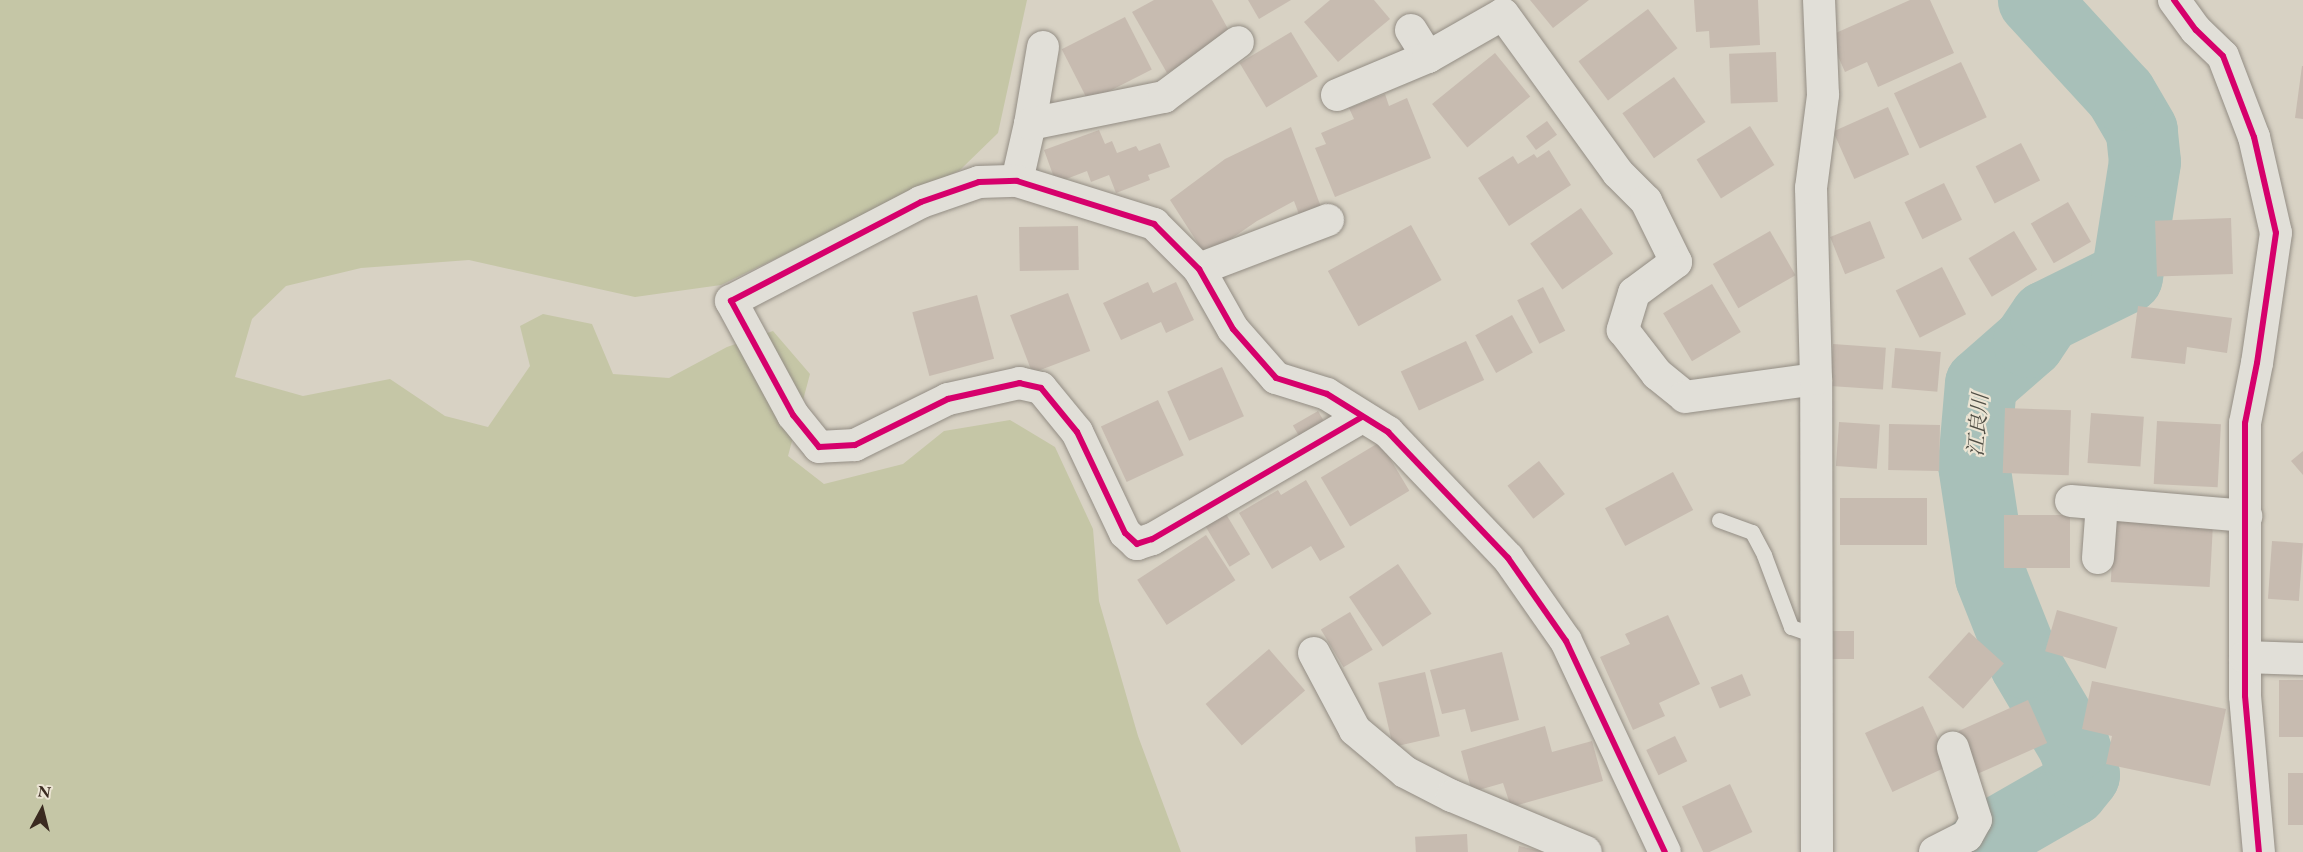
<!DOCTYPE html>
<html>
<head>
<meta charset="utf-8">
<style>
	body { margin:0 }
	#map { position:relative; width:2303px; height:852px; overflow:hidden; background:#d8d2c4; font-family:"EB Garamond","Noto Serif JP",serif }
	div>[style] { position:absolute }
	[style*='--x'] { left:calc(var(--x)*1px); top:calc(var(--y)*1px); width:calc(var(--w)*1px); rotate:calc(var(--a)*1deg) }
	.green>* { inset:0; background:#c5c6a6 }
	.river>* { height:72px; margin:-36px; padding:0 36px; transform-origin:36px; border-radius:36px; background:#a8c0b9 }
	.building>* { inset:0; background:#c7bbb0; transform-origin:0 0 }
	.roads { filter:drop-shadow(0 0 2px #938d84) drop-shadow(0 0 2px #938d84) }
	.lane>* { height:15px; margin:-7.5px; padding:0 7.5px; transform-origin:7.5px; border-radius:7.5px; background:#e1dfd8 }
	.street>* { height:32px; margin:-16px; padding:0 16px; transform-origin:16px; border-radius:16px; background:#e1dfd8 }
	.cycleway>* { height:6px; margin:-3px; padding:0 3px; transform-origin:3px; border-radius:3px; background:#d6006c }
	span { translate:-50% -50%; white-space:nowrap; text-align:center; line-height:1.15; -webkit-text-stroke:4.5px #ebe4d3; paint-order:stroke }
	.water-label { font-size:21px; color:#504e45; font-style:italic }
	.north { position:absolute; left:12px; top:780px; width:60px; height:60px; -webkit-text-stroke:4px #ebe4d3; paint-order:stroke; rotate:7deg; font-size:16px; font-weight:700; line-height:24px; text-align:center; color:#3a2a20 }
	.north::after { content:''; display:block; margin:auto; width:21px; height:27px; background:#3a2a20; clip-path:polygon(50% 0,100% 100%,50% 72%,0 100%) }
</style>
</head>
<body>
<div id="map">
	<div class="green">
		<div style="clip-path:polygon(0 0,1027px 0,998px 133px,960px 170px,721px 285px,635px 297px,469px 260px,361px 268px,286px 286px,252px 319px,235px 377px,303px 396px,390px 379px,445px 416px,488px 427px,530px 366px,520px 326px,543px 314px,592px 324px,613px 374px,669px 378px,727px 347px,773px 331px,810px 374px,788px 456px,824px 484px,903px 464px,944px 431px,1010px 420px,1055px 447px,1093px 529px,1099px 601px,1138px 736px,1181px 852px,0 852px)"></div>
	</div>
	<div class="river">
		<div style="--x:1975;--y:852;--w:33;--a:-39"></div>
		<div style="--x:2001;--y:831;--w:82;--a:-30"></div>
		<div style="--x:2072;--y:790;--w:19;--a:-51"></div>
		<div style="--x:2084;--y:775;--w:31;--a:-109"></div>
		<div style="--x:2074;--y:746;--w:96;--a:-120.6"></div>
		<div style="--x:2025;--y:663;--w:92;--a:-111.6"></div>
		<div style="--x:1991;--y:577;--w:113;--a:-98.6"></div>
		<div style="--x:1974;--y:465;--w:81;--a:-85.1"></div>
		<div style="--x:1981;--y:384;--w:64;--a:-41.2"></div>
		<div style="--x:2029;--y:342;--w:30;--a:-56"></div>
		<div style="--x:2046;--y:317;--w:90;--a:-26.3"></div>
		<div style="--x:2127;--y:277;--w:116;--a:-81.1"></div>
		<div style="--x:2145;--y:162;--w:31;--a:-96"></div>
		<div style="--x:2142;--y:131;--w:42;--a:-120.3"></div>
		<div style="--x:2121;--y:95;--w:129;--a:-132.5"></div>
	</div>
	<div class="building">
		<div style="clip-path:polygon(1154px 0,1212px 0,1232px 36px,1167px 73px,1132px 12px)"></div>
		<div style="clip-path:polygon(1248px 0,1291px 0,1259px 19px)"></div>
		<div style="clip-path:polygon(1330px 0,1374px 0,1390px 19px,1338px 62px,1304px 22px)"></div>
		<div style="clip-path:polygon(1530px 0,1589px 0,1553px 28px)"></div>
		<div style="clip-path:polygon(1694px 0,1758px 0,1760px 45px,1710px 48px,1709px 31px,1696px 32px)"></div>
		<div style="clip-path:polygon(1910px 0,1930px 0,1954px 53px,1878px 87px,1867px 62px,1845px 72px,1829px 36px)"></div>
		<div style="left:1648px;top:9px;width:49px;height:87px;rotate:53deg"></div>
		<div style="left:1125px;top:17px;width:59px;height:71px;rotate:63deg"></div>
		<div style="left:1291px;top:32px;width:52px;height:60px;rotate:59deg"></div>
		<div style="left:1776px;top:52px;width:50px;height:47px;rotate:88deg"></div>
		<div style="left:1495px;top:53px;width:56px;height:81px;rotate:51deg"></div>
		<div style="left:1961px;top:62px;width:61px;height:74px;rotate:65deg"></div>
		<div style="clip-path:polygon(2302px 66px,2303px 66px,2303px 119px,2295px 118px)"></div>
		<div style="left:1674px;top:77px;width:55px;height:63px;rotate:55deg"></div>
		<div style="clip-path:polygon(1385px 94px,1389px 106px,1407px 98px,1431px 158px,1335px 197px,1315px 148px,1326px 144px,1321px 133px,1354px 119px,1349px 108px)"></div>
		<div style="left:1888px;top:107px;width:52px;height:60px;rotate:66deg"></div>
		<div style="left:1547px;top:121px;width:17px;height:26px;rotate:54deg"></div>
		<div style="left:1750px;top:126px;width:46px;height:63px;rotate:58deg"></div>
		<div style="clip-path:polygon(1291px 127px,1321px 207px,1300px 217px,1294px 201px,1257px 221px,1206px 256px,1170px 200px,1225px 159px)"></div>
		<div style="clip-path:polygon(1099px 130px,1105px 144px,1112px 141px,1117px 153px,1136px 146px,1139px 151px,1160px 143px,1170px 167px,1148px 175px,1150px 180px,1116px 193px,1109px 175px,1091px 182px,1087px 171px,1056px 183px,1044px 150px)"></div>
		<div style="left:2021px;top:143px;width:42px;height:51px;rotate:63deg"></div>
		<div style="clip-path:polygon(1549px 150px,1571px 185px,1509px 226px,1478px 178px,1513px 156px,1518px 164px,1534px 154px,1537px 158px)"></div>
		<div style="left:1944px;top:183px;width:41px;height:44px;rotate:64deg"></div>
		<div style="left:2068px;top:202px;width:46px;height:43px;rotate:60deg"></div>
		<div style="left:1581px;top:208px;width:56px;height:62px;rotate:55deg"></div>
		<div style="left:2231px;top:218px;width:56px;height:76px;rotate:88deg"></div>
		<div style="left:1870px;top:221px;width:40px;height:43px;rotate:68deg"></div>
		<div style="left:1411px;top:225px;width:63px;height:95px;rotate:61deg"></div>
		<div style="left:1078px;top:226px;width:44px;height:59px;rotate:89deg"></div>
		<div style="left:1770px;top:231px;width:51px;height:66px;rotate:60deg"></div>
		<div style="left:2014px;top:231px;width:45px;height:53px;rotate:59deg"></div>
		<div style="left:1942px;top:267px;width:53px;height:52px;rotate:63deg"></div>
		<div style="clip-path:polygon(1148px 282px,1153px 293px,1176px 282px,1194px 320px,1166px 333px,1161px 322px,1121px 340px,1103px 303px)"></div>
		<div style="left:1712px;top:284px;width:56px;height:57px;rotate:59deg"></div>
		<div style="left:1543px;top:287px;width:49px;height:29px;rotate:63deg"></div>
		<div style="left:1068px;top:293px;width:62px;height:62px;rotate:69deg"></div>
		<div style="left:977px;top:295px;width:66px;height:67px;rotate:75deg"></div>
		<div style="clip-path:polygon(2138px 306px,2232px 318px,2227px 353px,2187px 347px,2185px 364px,2131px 358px)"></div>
		<div style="left:1512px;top:315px;width:43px;height:42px;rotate:61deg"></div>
		<div style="left:1466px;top:341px;width:43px;height:72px;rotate:65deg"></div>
		<div style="left:1833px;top:344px;width:53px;height:42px;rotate:4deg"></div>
		<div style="left:1895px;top:348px;width:46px;height:40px;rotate:5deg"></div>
		<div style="left:1222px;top:367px;width:54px;height:60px;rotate:66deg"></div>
		<div style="left:1158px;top:400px;width:61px;height:63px;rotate:65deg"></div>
		<div style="left:2005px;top:408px;width:66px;height:65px;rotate:2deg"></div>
		<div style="left:1318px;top:411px;width:20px;height:29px;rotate:60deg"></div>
		<div style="left:2091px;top:413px;width:53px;height:50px;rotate:4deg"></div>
		<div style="left:2157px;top:421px;width:64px;height:63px;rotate:3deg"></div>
		<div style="left:1839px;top:422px;width:41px;height:44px;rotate:4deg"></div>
		<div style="left:1889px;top:424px;width:51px;height:46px;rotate:1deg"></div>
		<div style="left:1380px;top:442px;width:57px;height:69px;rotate:59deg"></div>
		<div style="clip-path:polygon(2303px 451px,2303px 475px,2291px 461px)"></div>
		<div style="left:1539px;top:461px;width:42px;height:40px;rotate:52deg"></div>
		<div style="left:1673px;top:472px;width:43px;height:77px;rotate:62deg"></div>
		<div style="clip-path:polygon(1306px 480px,1345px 547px,1320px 561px,1311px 546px,1272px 569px,1239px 513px,1278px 490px,1281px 495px)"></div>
		<div style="left:1927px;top:498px;width:47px;height:87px;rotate:90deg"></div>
		<div style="left:1226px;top:514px;width:47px;height:24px;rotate:59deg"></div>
		<div style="left:2004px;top:515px;width:66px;height:53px"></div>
		<div style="left:2114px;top:521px;width:99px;height:61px;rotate:3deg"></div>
		<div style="left:1206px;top:535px;width:54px;height:82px;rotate:57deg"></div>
		<div style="left:2272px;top:541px;width:31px;height:58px;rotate:4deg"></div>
		<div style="left:1398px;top:564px;width:60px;height:59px;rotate:56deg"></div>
		<div style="left:2057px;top:610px;width:63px;height:43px;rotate:16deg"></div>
		<div style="left:1350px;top:612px;width:44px;height:34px;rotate:59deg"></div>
		<div style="clip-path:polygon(1668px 615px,1700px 684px,1659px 703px,1665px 716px,1633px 730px,1600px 657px,1630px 644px,1625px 634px)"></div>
		<div style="left:1830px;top:631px;width:24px;height:28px"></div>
		<div style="left:1969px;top:632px;width:47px;height:61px;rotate:42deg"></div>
		<div style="left:1269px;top:649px;width:55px;height:84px;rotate:49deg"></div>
		<div style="clip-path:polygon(1502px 652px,1519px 720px,1471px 732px,1465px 709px,1442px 714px,1430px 670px)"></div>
		<div style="left:1425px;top:672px;width:66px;height:48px;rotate:77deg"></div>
		<div style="left:1742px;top:674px;width:23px;height:34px;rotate:67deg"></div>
		<div style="left:2279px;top:680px;width:24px;height:57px"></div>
		<div style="clip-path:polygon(2092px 681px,2226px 709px,2210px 786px,2106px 764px,2112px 736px,2082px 729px)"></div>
		<div style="left:2028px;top:700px;width:47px;height:76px;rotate:66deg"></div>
		<div style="left:1923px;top:706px;width:65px;height:64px;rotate:65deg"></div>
		<div style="clip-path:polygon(1545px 726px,1552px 752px,1592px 741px,1603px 781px,1511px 807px,1503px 783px,1472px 792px,1461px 751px)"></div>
		<div style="left:1675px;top:736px;width:28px;height:32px;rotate:64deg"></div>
		<div style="left:2288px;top:773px;width:15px;height:52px"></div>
		<div style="left:1730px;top:784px;width:53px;height:53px;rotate:65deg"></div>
		<div style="left:1467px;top:834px;width:18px;height:52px;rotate:87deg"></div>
		<div style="clip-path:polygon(1519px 846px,1541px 851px,1541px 852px,1518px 852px)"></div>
	</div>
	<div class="roads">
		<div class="lane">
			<div style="--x:1719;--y:520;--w:35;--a:20"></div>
			<div style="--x:1752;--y:532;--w:26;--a:62"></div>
			<div style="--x:1764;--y:555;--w:77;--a:69.4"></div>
			<div style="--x:1791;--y:627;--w:28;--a:19"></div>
		</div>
		<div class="street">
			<div style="--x:2174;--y:0;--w:37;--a:54"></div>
			<div style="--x:2196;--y:30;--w:37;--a:44"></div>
			<div style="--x:2223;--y:56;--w:87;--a:69.1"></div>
			<div style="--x:2254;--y:137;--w:98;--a:77.1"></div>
			<div style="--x:2276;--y:233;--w:131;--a:98.3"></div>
			<div style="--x:2257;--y:363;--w:61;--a:101.3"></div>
			<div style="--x:2245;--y:423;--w:273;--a:90"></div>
			<div style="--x:2245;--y:696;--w:157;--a:84.9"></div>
			<div style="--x:1411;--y:30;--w:32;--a:58"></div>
			<div style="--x:1337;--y:95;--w:99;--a:-22.7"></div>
			<div style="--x:1428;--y:57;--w:86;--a:-29.8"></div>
			<div style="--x:1503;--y:14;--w:196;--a:54.1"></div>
			<div style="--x:1618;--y:173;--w:40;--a:45"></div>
			<div style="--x:1646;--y:201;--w:68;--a:63.8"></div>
			<div style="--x:1676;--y:262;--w:52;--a:143.6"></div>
			<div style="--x:1634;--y:293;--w:39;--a:107"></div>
			<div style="--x:1623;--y:330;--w:56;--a:52.3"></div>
			<div style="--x:1657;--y:374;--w:36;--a:39"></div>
			<div style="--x:1685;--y:397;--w:132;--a:-7.8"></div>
			<div style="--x:1030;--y:124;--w:78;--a:-80.4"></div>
			<div style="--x:1017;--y:181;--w:58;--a:-77.2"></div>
			<div style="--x:1030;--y:124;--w:137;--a:-11.4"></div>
			<div style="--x:1164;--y:97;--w:92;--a:-36.6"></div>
			<div style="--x:1199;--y:269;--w:138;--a:-20.8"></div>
			<div style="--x:1362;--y:417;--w:243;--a:149.8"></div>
			<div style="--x:1152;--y:539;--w:16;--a:162"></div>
			<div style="--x:1137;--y:544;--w:16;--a:-137"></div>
			<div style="--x:1125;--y:533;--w:112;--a:-115.4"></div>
			<div style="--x:1077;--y:432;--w:57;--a:-129.3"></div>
			<div style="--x:1041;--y:388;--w:22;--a:-167"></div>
			<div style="--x:1020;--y:383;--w:74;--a:167.5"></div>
			<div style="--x:948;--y:399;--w:104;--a:153.7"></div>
			<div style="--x:855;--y:445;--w:36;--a:177"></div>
			<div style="--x:819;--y:447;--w:41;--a:-129.1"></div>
			<div style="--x:793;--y:415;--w:130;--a:-118.5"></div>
			<div style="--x:731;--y:301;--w:214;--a:-27.5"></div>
			<div style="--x:921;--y:202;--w:61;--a:-19"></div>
			<div style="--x:979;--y:182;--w:38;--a:-2"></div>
			<div style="--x:1017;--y:181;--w:144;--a:17.4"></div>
			<div style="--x:1154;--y:224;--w:64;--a:45"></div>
			<div style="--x:1199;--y:269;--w:69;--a:60.5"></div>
			<div style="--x:1233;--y:329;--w:65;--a:48.7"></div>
			<div style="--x:1276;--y:378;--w:53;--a:17.4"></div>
			<div style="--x:1327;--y:394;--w:72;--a:31.9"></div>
			<div style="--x:1388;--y:432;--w:174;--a:46.4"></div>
			<div style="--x:1508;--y:558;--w:101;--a:55.1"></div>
			<div style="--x:1566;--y:641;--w:233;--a:64.9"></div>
			<div style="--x:2071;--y:501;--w:176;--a:4.9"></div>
			<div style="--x:2098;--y:558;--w:54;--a:-85.8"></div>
			<div style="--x:1314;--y:653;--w:87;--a:62"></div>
			<div style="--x:1355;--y:730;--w:65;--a:40"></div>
			<div style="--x:1405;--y:772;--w:53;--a:27.1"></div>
			<div style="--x:1452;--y:796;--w:145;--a:22.7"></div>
			<div style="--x:2245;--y:657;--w:58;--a:2"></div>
			<div style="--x:1817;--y:852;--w:473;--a:-90.1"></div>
			<div style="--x:1816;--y:379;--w:191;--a:-91.5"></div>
			<div style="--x:1811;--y:188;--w:94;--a:-82.6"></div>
			<div style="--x:1823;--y:95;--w:95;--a:-92.4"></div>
			<div style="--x:1935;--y:852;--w:36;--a:-27"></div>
			<div style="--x:1967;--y:836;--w:18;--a:-61"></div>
			<div style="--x:1976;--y:820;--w:76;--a:-107.7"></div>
		</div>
	</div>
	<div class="cycleway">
		<div style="--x:2174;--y:0;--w:37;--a:54"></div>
		<div style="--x:2196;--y:30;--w:37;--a:44"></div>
		<div style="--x:2223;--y:56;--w:87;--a:69.1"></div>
		<div style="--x:2254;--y:137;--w:98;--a:77.1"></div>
		<div style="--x:2276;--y:233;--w:131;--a:98.3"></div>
		<div style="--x:2257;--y:363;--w:61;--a:101.3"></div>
		<div style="--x:2245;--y:423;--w:273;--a:90"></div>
		<div style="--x:2245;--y:696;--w:157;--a:84.9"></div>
		<div style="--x:1362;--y:417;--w:243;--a:149.8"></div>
		<div style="--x:1152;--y:539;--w:16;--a:162"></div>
		<div style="--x:1137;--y:544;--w:16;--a:-137"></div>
		<div style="--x:1125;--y:533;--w:112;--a:-115.4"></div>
		<div style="--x:1077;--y:432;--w:57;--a:-129.3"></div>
		<div style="--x:1041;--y:388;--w:22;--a:-167"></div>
		<div style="--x:1020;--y:383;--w:74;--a:167.5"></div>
		<div style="--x:948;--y:399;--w:104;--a:153.7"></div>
		<div style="--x:855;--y:445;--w:36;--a:177"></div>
		<div style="--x:819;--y:447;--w:41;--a:-129.1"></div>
		<div style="--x:793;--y:415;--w:130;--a:-118.5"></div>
		<div style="--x:731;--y:301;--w:214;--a:-27.5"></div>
		<div style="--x:921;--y:202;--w:61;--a:-19"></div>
		<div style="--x:979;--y:182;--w:38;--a:-2"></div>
		<div style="--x:1017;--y:181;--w:144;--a:17.4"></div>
		<div style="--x:1154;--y:224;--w:64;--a:45"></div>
		<div style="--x:1199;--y:269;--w:69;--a:60.5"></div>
		<div style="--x:1233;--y:329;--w:65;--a:48.7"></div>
		<div style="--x:1276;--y:378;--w:53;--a:17.4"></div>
		<div style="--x:1327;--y:394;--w:72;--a:31.9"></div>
		<div style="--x:1388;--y:432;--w:174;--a:46.4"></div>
		<div style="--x:1508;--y:558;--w:101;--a:55.1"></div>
		<div style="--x:1566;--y:641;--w:233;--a:64.9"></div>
	</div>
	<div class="water-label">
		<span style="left:1978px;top:425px;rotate:-85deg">江良川</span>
	</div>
	<div class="north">N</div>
</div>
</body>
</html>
